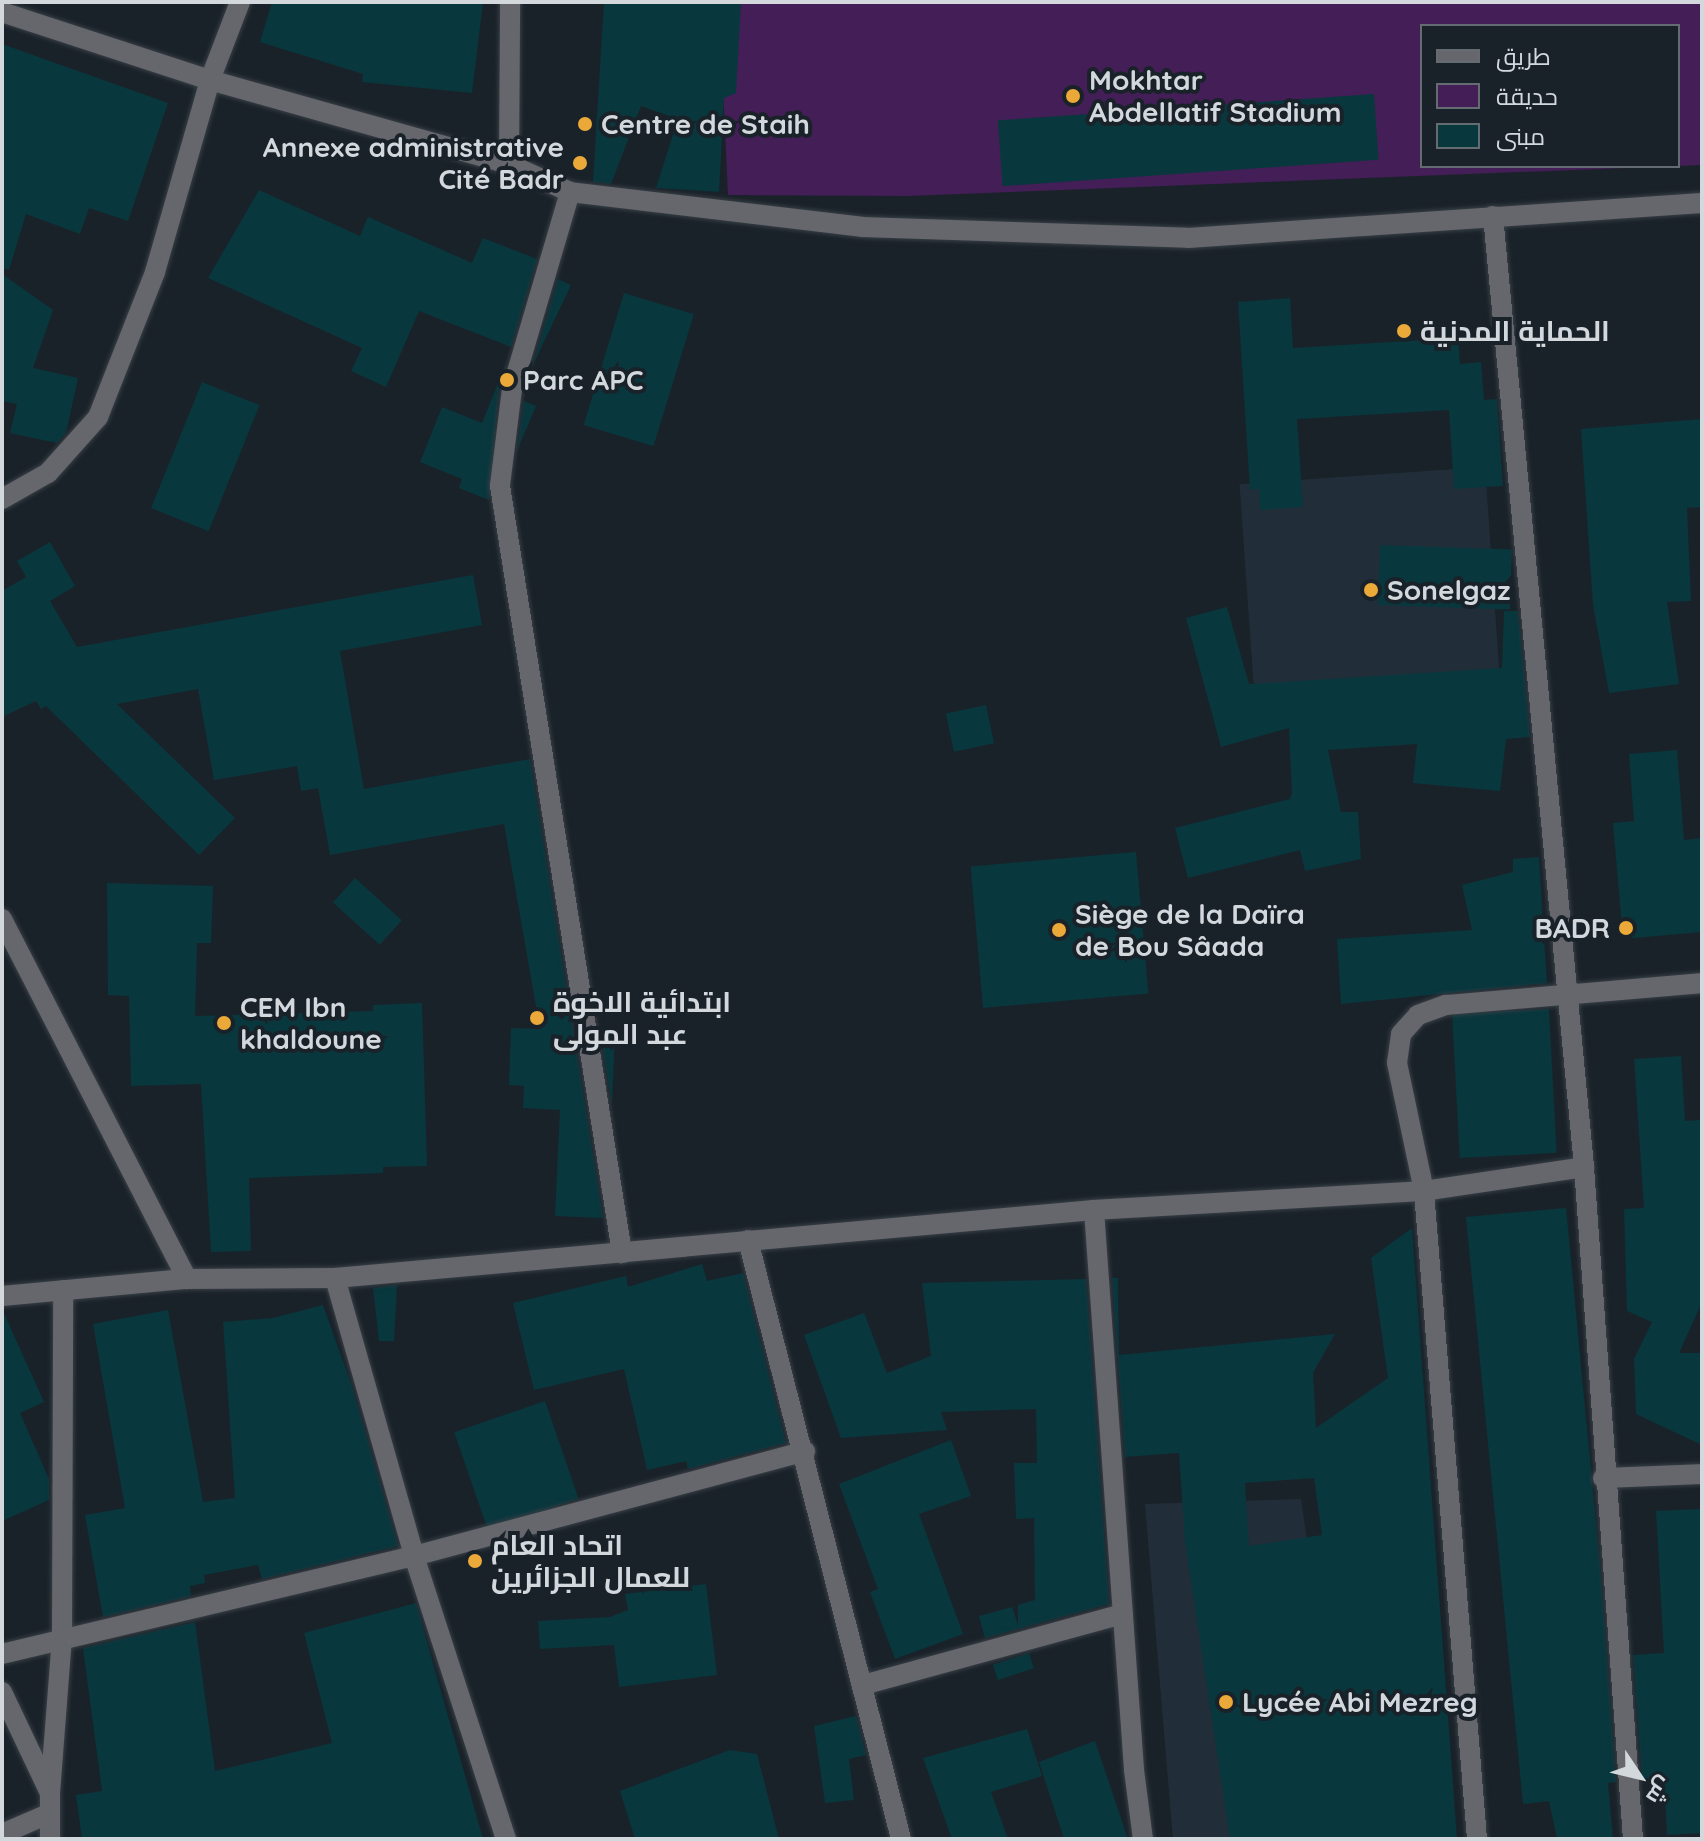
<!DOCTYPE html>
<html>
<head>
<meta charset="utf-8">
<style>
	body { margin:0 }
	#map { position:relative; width:1704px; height:1841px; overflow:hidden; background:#1a2229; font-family:Quicksand,Cairo,sans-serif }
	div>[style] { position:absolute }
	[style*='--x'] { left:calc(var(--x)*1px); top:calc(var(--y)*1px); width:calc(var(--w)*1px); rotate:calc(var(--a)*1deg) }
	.built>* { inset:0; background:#212e39; transform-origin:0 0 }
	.green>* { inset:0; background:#441e57 }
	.building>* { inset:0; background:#09373e; transform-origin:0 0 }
	.roads { filter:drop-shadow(0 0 2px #383f46) drop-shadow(0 0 2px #383f46) }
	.minor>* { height:20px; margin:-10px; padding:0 10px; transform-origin:10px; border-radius:10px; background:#66676c }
	.dots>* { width:22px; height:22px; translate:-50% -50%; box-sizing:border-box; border:4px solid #1a2229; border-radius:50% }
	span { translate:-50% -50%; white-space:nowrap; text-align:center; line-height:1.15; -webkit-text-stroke:8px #1a2229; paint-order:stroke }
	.poi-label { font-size:28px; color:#d3d8dd; font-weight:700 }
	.left { translate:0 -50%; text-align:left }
	.right { translate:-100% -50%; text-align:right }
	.frame { position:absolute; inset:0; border:4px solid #d3d8dd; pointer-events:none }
	.legend { position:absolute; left:1420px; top:24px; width:260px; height:144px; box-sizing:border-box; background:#1a2229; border:2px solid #646b71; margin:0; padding:10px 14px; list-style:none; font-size:24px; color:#d3d8dd }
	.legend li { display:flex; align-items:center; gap:16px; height:40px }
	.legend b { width:40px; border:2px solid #646b71 }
	.north { position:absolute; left:1600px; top:1737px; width:80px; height:80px; -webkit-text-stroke:6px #1a2229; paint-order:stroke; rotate:125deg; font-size:22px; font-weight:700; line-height:32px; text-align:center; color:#d3d8dd }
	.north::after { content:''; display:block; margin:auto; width:28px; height:36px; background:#d3d8dd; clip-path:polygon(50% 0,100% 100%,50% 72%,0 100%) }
</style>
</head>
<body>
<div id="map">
	<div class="built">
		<div style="left:1485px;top:467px;width:228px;height:246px;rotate:86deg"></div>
		<div style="clip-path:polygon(1301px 1499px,1312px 1575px,1244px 1839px,1173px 1839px,1145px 1504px)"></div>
	</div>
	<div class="green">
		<div style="clip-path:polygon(evenodd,719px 2px,1702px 2px,1702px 165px,907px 196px,728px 195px,719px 2px,1422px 26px,1678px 26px,1678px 166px,1422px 166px,1422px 26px)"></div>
	</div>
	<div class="building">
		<div style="clip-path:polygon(272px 2px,483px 2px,472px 93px,362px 82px,363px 74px,260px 42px)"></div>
		<div style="clip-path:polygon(604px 2px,741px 2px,736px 93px,724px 98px,719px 192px,656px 188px,678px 119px,641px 106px,611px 184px,593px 182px)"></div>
		<div style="clip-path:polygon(2px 44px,168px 103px,128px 221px,89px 208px,80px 234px,26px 214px,9px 270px,2px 268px)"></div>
		<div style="left:1374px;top:94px;width:66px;height:377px;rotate:86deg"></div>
		<div style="clip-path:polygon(259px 190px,360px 236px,368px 217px,472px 263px,483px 238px,537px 259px,511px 347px,419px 311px,386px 387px,351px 371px,362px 348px,208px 278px)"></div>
		<div style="clip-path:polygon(2px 274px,53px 310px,33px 368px,78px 378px,66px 433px,57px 443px,10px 433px,17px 404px,2px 401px)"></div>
		<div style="clip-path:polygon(558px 279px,571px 285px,532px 367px)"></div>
		<div style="left:624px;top:293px;width:73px;height:138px;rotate:17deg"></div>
		<div style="clip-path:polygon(1290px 298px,1293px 348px,1458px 338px,1460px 364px,1481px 362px,1484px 400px,1497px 399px,1503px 486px,1454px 489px,1449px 410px,1297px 419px,1303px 507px,1260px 510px,1259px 489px,1250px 490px,1238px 302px)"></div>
		<div style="clip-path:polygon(508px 358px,499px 387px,489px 500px,459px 488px,462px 479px,420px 462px,442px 407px,482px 423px)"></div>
		<div style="left:202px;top:382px;width:62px;height:136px;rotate:22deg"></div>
		<div style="clip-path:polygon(524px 401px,536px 406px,517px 451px)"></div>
		<div style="clip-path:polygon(1702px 419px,1702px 507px,1687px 508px,1691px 601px,1667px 602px,1679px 684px,1609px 693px,1593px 605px,1581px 429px)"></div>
		<div style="clip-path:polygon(50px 542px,75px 586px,50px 601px,77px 647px,473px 575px,482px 625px,340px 651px,364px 789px,530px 759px,603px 1218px,555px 1216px,560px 1110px,523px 1108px,524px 1086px,509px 1085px,511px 1028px,540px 1029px,504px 824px,330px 855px,318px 788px,301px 791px,297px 766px,214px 780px,198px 689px,117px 704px,235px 818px,199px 855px,46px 706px,41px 709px,36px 701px,2px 717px,2px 591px,26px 577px,17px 561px)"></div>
		<div style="left:1380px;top:545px;width:132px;height:60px;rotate:2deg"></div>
		<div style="clip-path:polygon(1227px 607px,1249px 684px,1502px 668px,1504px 611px,1518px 611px,1530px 737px,1506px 739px,1500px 791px,1413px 783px,1417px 744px,1328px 750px,1341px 812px,1358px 812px,1361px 859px,1305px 871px,1300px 850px,1188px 878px,1175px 828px,1290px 799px,1292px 793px,1289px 728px,1221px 747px,1186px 618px)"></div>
		<div style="left:986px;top:705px;width:39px;height:41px;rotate:78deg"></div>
		<div style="clip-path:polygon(1677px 750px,1684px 840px,1702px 838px,1702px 932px,1623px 939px,1613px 823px,1634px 821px,1629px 754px)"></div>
		<div style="left:1136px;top:852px;width:142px;height:166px;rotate:85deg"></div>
		<div style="clip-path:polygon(1539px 857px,1547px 983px,1341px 1004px,1337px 939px,1472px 930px,1462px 885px,1513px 872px,1513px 859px)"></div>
		<div style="left:355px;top:878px;width:63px;height:33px;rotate:42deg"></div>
		<div style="clip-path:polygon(107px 883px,213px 886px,211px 943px,197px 943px,195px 1016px,373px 1011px,373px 1005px,422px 1003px,427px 1166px,383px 1167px,383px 1173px,249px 1178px,251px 1251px,211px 1252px,201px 1084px,131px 1086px,129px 996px,108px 995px)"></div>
		<div style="left:1549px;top:1009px;width:144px;height:97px;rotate:87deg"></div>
		<div style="clip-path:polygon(600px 1032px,615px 1032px,612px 1104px)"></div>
		<div style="clip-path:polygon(1681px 1056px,1685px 1121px,1702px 1120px,1702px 1302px,1679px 1353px,1702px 1353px,1702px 1445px,1636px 1414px,1634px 1359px,1652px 1322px,1627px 1311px,1624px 1209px,1644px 1208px,1634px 1059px)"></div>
		<div style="clip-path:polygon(1566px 1208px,1600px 1564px,1616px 1782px,1608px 1783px,1613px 1839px,1557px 1839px,1549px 1801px,1523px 1804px,1466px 1217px)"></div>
		<div style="clip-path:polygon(evenodd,1412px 1228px,1457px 1839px,1230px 1839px,1185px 1542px,1179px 1453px,1125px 1457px,1112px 1278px,1118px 1278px,1119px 1355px,1335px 1334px,1313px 1373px,1316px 1428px,1388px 1378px,1371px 1258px,1412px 1228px,1314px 1478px,1322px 1535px,1249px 1546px,1245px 1483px,1314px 1478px)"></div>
		<div style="clip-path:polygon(702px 1264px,707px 1281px,743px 1273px,786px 1443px,688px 1469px,686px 1461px,647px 1470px,624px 1369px,534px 1390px,513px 1303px,626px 1276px,628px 1287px)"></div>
		<div style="clip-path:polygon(1086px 1279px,1109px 1604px,985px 1638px,979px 1616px,1012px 1607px,1018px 1625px,1018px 1605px,1035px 1600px,1034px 1518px,1016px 1519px,1014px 1463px,1037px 1463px,1036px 1409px,941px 1412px,947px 1430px,841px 1438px,804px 1335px,864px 1313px,887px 1373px,931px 1356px,922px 1283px)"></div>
		<div style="clip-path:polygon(397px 1285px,394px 1341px,379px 1341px,373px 1288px)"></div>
		<div style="clip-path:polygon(323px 1305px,352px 1386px,398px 1546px,262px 1579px,258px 1565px,204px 1575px,205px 1583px,190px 1586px,191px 1596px,103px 1617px,85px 1515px,125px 1508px,93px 1324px,168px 1310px,203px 1502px,235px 1498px,223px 1322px,273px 1318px)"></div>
		<div style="clip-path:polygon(2px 1309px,44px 1402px,20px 1413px,49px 1479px,49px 1500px,2px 1521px)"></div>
		<div style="left:545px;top:1401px;width:103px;height:96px;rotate:71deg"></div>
		<div style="clip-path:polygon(951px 1440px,971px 1496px,919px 1514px,963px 1634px,895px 1659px,870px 1592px,878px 1589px,839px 1484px)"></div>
		<div style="clip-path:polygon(1702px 1509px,1702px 1833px,1667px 1835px,1664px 1776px,1642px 1779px,1633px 1655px,1664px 1653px,1656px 1511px)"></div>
		<div style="clip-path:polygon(706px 1584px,717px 1675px,619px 1687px,614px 1645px,540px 1649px,538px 1621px,610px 1617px,628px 1610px,625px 1594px)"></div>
		<div style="clip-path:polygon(416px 1603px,483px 1839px,82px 1839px,76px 1795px,102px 1791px,83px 1648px,195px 1622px,215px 1771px,332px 1743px,304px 1633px)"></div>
		<div style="left:1029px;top:1653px;width:16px;height:38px;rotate:72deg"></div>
		<div style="clip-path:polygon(856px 1716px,866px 1755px,849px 1759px,854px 1800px,825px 1803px,814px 1726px)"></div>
		<div style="clip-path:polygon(1027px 1729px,1042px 1776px,991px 1792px,1008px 1839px,952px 1839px,923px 1758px)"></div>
		<div style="clip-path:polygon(1095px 1741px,1128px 1839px,1064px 1839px,1039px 1762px)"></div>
		<div style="clip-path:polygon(730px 1750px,757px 1754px,779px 1839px,635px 1839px,620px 1791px)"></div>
	</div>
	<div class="roads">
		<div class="minor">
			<div style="--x:2;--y:12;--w:219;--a:18.1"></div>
			<div style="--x:210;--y:80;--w:311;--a:15.7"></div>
			<div style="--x:509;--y:164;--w:67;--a:24.7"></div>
			<div style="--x:570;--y:192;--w:294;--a:6.8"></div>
			<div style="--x:862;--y:227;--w:326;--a:1.9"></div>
			<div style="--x:1188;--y:238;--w:515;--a:-3.9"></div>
			<div style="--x:509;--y:164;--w:162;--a:-89.6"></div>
			<div style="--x:570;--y:192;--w:205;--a:106.4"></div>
			<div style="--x:512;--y:389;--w:98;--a:97.1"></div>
			<div style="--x:500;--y:486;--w:777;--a:80.96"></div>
			<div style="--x:1493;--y:216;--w:955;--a:84.53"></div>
			<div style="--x:1584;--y:1167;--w:674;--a:85.83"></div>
			<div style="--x:2;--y:499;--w:53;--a:-29.5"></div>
			<div style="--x:48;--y:473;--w:75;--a:-48.2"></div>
			<div style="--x:98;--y:417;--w:156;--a:-68.5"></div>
			<div style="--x:155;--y:272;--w:200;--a:-74"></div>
			<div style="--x:210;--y:80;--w:84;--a:-69"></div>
			<div style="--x:2;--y:919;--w:405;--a:62.8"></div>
			<div style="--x:1094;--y:1210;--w:561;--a:85.91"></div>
			<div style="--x:1134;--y:1770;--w:70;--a:82.6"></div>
			<div style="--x:748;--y:1240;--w:618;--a:75.67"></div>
			<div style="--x:335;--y:1278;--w:289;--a:74.1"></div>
			<div style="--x:414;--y:1556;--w:298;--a:72"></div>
			<div style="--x:2;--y:1296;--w:186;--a:-5.3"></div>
			<div style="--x:187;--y:1279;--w:148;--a:-0.4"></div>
			<div style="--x:335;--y:1278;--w:762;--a:-5.12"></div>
			<div style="--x:1094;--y:1210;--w:331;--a:-3.3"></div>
			<div style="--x:1424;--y:1191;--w:162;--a:-8.5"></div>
			<div style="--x:1603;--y:1478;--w:99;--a:-2.3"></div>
			<div style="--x:2;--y:1654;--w:423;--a:-13.4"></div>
			<div style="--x:414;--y:1556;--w:405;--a:-15"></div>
			<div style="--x:863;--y:1685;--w:269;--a:-15.3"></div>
			<div style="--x:2;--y:1692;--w:112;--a:64.6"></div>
			<div style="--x:50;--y:1793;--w:46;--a:90"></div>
			<div style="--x:50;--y:1793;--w:157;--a:-85.6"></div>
			<div style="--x:62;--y:1636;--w:346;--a:-89.8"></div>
			<div style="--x:2;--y:1834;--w:50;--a:-23.5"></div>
			<div style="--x:1477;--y:1839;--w:650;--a:-94.68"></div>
			<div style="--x:1424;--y:1191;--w:131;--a:-101.9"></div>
			<div style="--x:1397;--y:1063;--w:29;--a:-82"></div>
			<div style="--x:1401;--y:1034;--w:25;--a:-48"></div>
			<div style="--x:1418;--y:1015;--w:30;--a:-20"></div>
			<div style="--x:1446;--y:1005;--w:257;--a:-4.9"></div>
		</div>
	</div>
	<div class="dots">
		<div style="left:1073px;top:96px;background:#eba939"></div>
		<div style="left:585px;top:124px;background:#eba939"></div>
		<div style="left:580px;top:163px;background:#eba939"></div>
		<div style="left:1404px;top:331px;background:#eba939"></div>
		<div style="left:507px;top:380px;background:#eba939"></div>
		<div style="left:1371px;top:590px;background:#eba939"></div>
		<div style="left:1626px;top:928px;background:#eba939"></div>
		<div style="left:1059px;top:930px;background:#eba939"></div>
		<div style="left:537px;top:1018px;background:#eba939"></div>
		<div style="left:224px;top:1023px;background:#eba939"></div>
		<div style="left:475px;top:1561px;background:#eba939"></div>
		<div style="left:1226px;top:1702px;background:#eba939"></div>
	</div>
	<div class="poi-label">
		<span class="left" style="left:1089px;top:96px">Mokhtar<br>Abdellatif Stadium</span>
		<span class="left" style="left:601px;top:124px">Centre de Staih</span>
		<span class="right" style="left:564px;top:163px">Annexe administrative<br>Cité Badr</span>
		<span class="left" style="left:1420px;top:331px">الحماية المدنية</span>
		<span class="left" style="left:523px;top:380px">Parc APC</span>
		<span class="left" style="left:1387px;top:590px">Sonelgaz</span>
		<span class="left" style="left:1075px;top:930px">Siège de la Daïra<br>de Bou Sâada</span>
		<span class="right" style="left:1610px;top:928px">BADR</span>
		<span class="left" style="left:553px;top:1018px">ابتدائية الاخوة<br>عبد المولى</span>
		<span class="left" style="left:240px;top:1023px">CEM Ibn<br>khaldoune</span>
		<span class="left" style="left:491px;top:1561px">اتحاد العام<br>للعمال الجزائرين</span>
		<span class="left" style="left:1242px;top:1702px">Lycée Abi Mezreg</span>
	</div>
	<div class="frame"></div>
	<ul class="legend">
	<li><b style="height:10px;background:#66676c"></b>طريق</li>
	<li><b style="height:22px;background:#441e57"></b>حديقة</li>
	<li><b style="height:22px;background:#09373e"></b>مبنى</li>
	</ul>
	<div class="north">ش</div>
</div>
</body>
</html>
